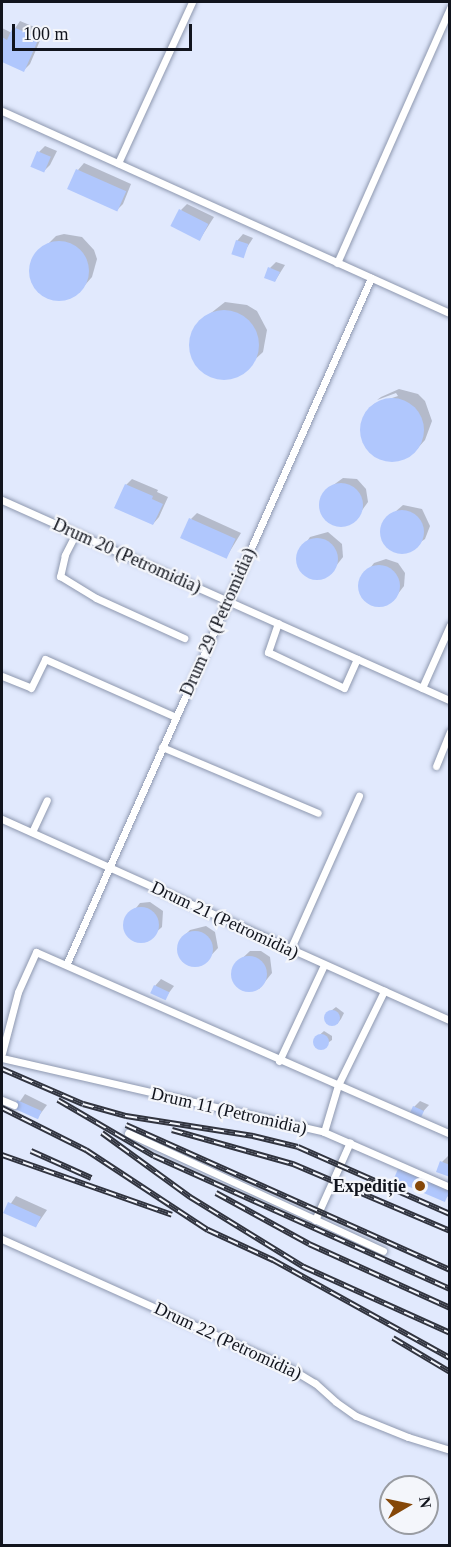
<!DOCTYPE html>
<html>
<head>
<meta charset="utf-8">
<style>
	body { margin:0 }
	#map { position:relative; width:451px; height:1547px; overflow:hidden; background:#e1e9fd; font-family:Georgia,serif }
	div>[style] { position:absolute }
	[style*='--x'] { left:calc(var(--x)*1px); top:calc(var(--y)*1px); width:calc(var(--w)*1px); rotate:calc(var(--a)*1deg) }
	.shadow>* { inset:0; background:#0003 }
	.building>* { inset:0; background:#b0c7fd; transform-origin:0 0 }
	.round { border-radius:50% }
	.roads { filter:drop-shadow(0 0 2px #8e98af) drop-shadow(0 0 2px #8e98af) }
	.lane>* { height:7px; margin:-3.5px; padding:0 3.5px; transform-origin:3.5px; border-radius:3.5px; background:#fff }
	.rail>* { height:6px; margin-top:-3px; transform-origin:0; background:repeating-linear-gradient(90deg,#f4f6fb 0 11px,#31343f 0 22px); box-sizing:border-box; border-block:2px solid #31343f }
	.dots>* { width:16px; height:16px; translate:-50% -50%; box-sizing:border-box; border:3px solid #f4f6fb; border-radius:50% }
	span { translate:-50% -50%; white-space:nowrap; text-align:center; line-height:1.15; -webkit-text-stroke:4.5px #f4f6fb; paint-order:stroke }
	.street-label { font-size:18px; color:#11141d }
	.poi-label { font-size:18px; color:#11141d; font-weight:700 }
	.right { translate:-100% -50%; text-align:right }
	.frame { position:absolute; inset:0; border:3px solid #11141d; pointer-events:none }
	.north { position:absolute; left:379px; top:1475px; width:60px; height:60px; box-sizing:border-box; background:#f4f6fb; border:2px solid #999ca2; border-radius:50%; rotate:81deg; font-size:16px; font-weight:700; line-height:24px; text-align:center; color:#11141d }
	.north::after { content:''; display:block; margin:auto; width:21px; height:27px; background:#854708; clip-path:polygon(50% 0,100% 100%,50% 72%,0 100%) }
	.scale { position:absolute; left:12px; top:24px; width:180px; height:27px; box-sizing:border-box; border:3px solid #11141d; border-top:0; padding-left:8px; font-size:18px; line-height:21px; white-space:nowrap; color:#11141d; -webkit-text-stroke:4px #f4f6fb; paint-order:stroke }
</style>
</head>
<body>
<div id="map">
	<div class="shadow">
		<div style="clip-path:polygon(20px 21px,44px 31px,30px 64px,24px 70px,2px 60px,2px 28px,12px 33px)"></div>
		<div style="clip-path:polygon(45px 146px,57px 151px,50px 165px,44px 171px,39px 152px)"></div>
		<div style="clip-path:polygon(84px 163px,131px 184px,123px 204px,117px 210px,69px 188px,78px 170px)"></div>
		<div style="clip-path:polygon(187px 204px,214px 217px,200px 239px,181px 210px)"></div>
		<div style="clip-path:polygon(64px 234px,82px 237px,94px 250px,97px 259px,92px 277px,85px 285px,76px 293px,58px 299px,41px 292px,31px 276px,34px 258px,56px 236px)"></div>
		<div style="clip-path:polygon(243px 234px,253px 238px,241px 257px,237px 241px)"></div>
		<div style="clip-path:polygon(276px 262px,285px 265px,275px 281px,270px 268px)"></div>
		<div style="clip-path:polygon(225px 302px,247px 305px,257px 311px,267px 330px,263px 352px,237px 376px,227px 379px,205px 373px,197px 366px,190px 345px,197px 324px)"></div>
		<div style="clip-path:polygon(399px 389px,418px 394px,425px 401px,432px 421px,425px 440px,417px 449px,408px 456px,388px 461px,370px 451px,361px 432px,362px 423px,374px 404px,398px 396px,396px 393px,377px 400px,381px 397px)"></div>
		<div style="clip-path:polygon(343px 478px,357px 479px,366px 489px,368px 502px,355px 520px,343px 526px,325px 518px,322px 499px,332px 486px)"></div>
		<div style="clip-path:polygon(132px 479px,158px 490px,157px 492px,168px 497px,159px 517px,153px 524px,126px 485px)"></div>
		<div style="clip-path:polygon(403px 505px,422px 509px,430px 526px,425px 539px,405px 553px,392px 550px,383px 539px,382px 532px,386px 520px)"></div>
		<div style="clip-path:polygon(197px 513px,241px 533px,227px 556px,191px 519px)"></div>
		<div style="clip-path:polygon(328px 532px,342px 544px,343px 557px,329px 575px,310px 577px,300px 569px,297px 556px,310px 537px)"></div>
		<div style="clip-path:polygon(386px 559px,398px 563px,405px 573px,404px 586px,394px 599px,382px 606px,369px 604px,360px 594px,360px 581px,374px 563px)"></div>
		<div style="clip-path:polygon(150px 902px,163px 911px,162px 927px,146px 941px,135px 941px,127px 934px,124px 923px,140px 903px)"></div>
		<div style="clip-path:polygon(206px 926px,215px 932px,218px 948px,204px 963px,193px 966px,183px 962px,178px 952px,183px 937px,190px 930px)"></div>
		<div style="clip-path:polygon(250px 951px,261px 951px,270px 957px,272px 973px,259px 989px,242px 990px,234px 983px,234px 966px)"></div>
		<div style="clip-path:polygon(161px 979px,174px 986px,165px 998px,155px 986px)"></div>
		<div style="clip-path:polygon(336px 1007px,344px 1013px,341px 1019px,337px 1024px,328px 1024px,327px 1014px)"></div>
		<div style="clip-path:polygon(324px 1031px,332px 1036px,332px 1040px,319px 1049px,314px 1045px,314px 1040px)"></div>
		<div style="clip-path:polygon(25px 1094px,47px 1105px,38px 1117px,16px 1107px)"></div>
		<div style="clip-path:polygon(420px 1101px,429px 1105px,420px 1115px,414px 1107px)"></div>
		<div style="clip-path:polygon(448px 1156px,450px 1157px,450px 1176px,442px 1162px)"></div>
		<div style="clip-path:polygon(405px 1164px,450px 1183px,449px 1195px,443px 1201px,399px 1170px)"></div>
		<div style="clip-path:polygon(16px 1196px,47px 1210px,36px 1226px,5px 1212px)"></div>
	</div>
	<div class="building">
		<div style="clip-path:polygon(13px 27px,39px 38px,24px 72px,2px 62px,2px 37px,7px 40px)"></div>
		<div style="left:37px;top:151px;width:15px;height:17px;rotate:23deg"></div>
		<div style="left:76px;top:169px;width:55px;height:22px;rotate:24deg"></div>
		<div style="left:179px;top:209px;width:33px;height:19px;rotate:27deg"></div>
		<div style="left:236px;top:240px;width:13px;height:15px;rotate:18deg"></div>
		<div class="round" style="left:29px;top:241px;width:60px;height:60px"></div>
		<div style="clip-path:polygon(268px 267px,280px 272px,275px 282px,264px 278px)"></div>
		<div class="round" style="left:189px;top:310px;width:70px;height:70px"></div>
		<div class="round" style="left:360px;top:398px;width:64px;height:64px"></div>
		<div class="round" style="left:319px;top:483px;width:44px;height:44px"></div>
		<div style="clip-path:polygon(125px 484px,153px 496px,152px 499px,163px 504px,153px 525px,114px 508px)"></div>
		<div class="round" style="left:380px;top:510px;width:44px;height:44px"></div>
		<div style="left:189px;top:518px;width:51px;height:22px;rotate:24deg"></div>
		<div class="round" style="left:296px;top:538px;width:42px;height:42px"></div>
		<div class="round" style="left:358px;top:565px;width:42px;height:42px"></div>
		<div class="round" style="left:123px;top:907px;width:36px;height:36px"></div>
		<div class="round" style="left:177px;top:931px;width:36px;height:36px"></div>
		<div class="round" style="left:231px;top:956px;width:36px;height:36px"></div>
		<div style="left:154px;top:985px;width:17px;height:9px;rotate:25deg"></div>
		<div class="round" style="left:324px;top:1010px;width:16px;height:16px"></div>
		<div class="round" style="left:313px;top:1034px;width:16px;height:16px"></div>
		<div style="left:17px;top:1100px;width:27px;height:9px;rotate:24deg"></div>
		<div style="left:413px;top:1106px;width:12px;height:7px;rotate:24deg"></div>
		<div style="clip-path:polygon(440px 1161px,450px 1165px,450px 1177px,436px 1172px)"></div>
		<div style="left:398px;top:1169px;width:56px;height:12px;rotate:23deg"></div>
		<div style="left:8px;top:1202px;width:36px;height:12px;rotate:24deg"></div>
	</div>
	<div class="roads">
		<div class="lane">
			<div style="--x:2;--y:111;--w:491;--a:24.3"></div>
			<div style="--x:118;--y:163;--w:177;--a:-65.3"></div>
			<div style="--x:337;--y:263;--w:279;--a:-66.1"></div>
			<div style="--x:2;--y:500;--w:491;--a:24.1"></div>
			<div style="--x:76;--y:533;--w:25;--a:117"></div>
			<div style="--x:65;--y:555;--w:22;--a:103"></div>
			<div style="--x:60;--y:576;--w:42;--a:31.4"></div>
			<div style="--x:96;--y:598;--w:97;--a:24.4"></div>
			<div style="--x:278;--y:623;--w:31;--a:109"></div>
			<div style="--x:268;--y:652;--w:84;--a:25.3"></div>
			<div style="--x:344;--y:688;--w:32;--a:-66"></div>
			<div style="--x:2;--y:676;--w:31;--a:22"></div>
			<div style="--x:31;--y:688;--w:32;--a:-64"></div>
			<div style="--x:45;--y:659;--w:143;--a:23.9"></div>
			<div style="--x:422;--y:688;--w:69;--a:-66"></div>
			<div style="--x:162;--y:747;--w:169;--a:22.9"></div>
			<div style="--x:436;--y:766;--w:37;--a:-68"></div>
			<div style="--x:2;--y:819;--w:491;--a:24.2"></div>
			<div style="--x:32;--y:832;--w:35;--a:-65"></div>
			<div style="--x:290;--y:950;--w:169;--a:-65.9"></div>
			<div style="--x:66;--y:965;--w:752;--a:-66.06"></div>
			<div style="--x:2;--y:1053;--w:63;--a:-75.3"></div>
			<div style="--x:18;--y:992;--w:44;--a:-65.8"></div>
			<div style="--x:36;--y:952;--w:452;--a:23.7"></div>
			<div style="--x:2;--y:1058;--w:330;--a:12.9"></div>
			<div style="--x:324;--y:1132;--w:137;--a:23.6"></div>
			<div style="--x:279;--y:1061;--w:106;--a:-64.9"></div>
			<div style="--x:2;--y:1100;--w:13;--a:23"></div>
			<div style="--x:324;--y:1132;--w:49;--a:-73.4"></div>
			<div style="--x:338;--y:1085;--w:105;--a:-63.9"></div>
			<div style="--x:128;--y:1133;--w:281;--a:24.8"></div>
			<div style="--x:315;--y:1220;--w:85;--a:-65.8"></div>
			<div style="--x:2;--y:1239;--w:319;--a:24.2"></div>
			<div style="--x:293;--y:1370;--w:26;--a:31"></div>
			<div style="--x:315;--y:1383;--w:28;--a:42"></div>
			<div style="--x:336;--y:1402;--w:24;--a:35"></div>
			<div style="--x:356;--y:1416;--w:56;--a:22"></div>
			<div style="--x:408;--y:1437;--w:44;--a:17.2"></div>
		</div>
	</div>
	<div class="rail">
		<div style="--x:2;--y:1069;--w:88;--a:23.4"></div>
		<div style="--x:83;--y:1104;--w:45;--a:15.6"></div>
		<div style="--x:126;--y:1116;--w:129;--a:8.9"></div>
		<div style="--x:253;--y:1136;--w:46;--a:13.7"></div>
		<div style="--x:298;--y:1147;--w:166;--a:23.8"></div>
		<div style="--x:58;--y:1100;--w:111;--a:30.3"></div>
		<div style="--x:154;--y:1156;--w:325;--a:24.2"></div>
		<div style="--x:2;--y:1108;--w:94;--a:26.6"></div>
		<div style="--x:86;--y:1150;--w:146;--a:33.3"></div>
		<div style="--x:208;--y:1230;--w:72;--a:24.8"></div>
		<div style="--x:273;--y:1260;--w:202;--a:29"></div>
		<div style="--x:126;--y:1125;--w:355;--a:24.1"></div>
		<div style="--x:172;--y:1130;--w:126;--a:15.7"></div>
		<div style="--x:293;--y:1164;--w:171;--a:23.1"></div>
		<div style="--x:102;--y:1133;--w:109;--a:36"></div>
		<div style="--x:190;--y:1197;--w:134;--a:31.6"></div>
		<div style="--x:304;--y:1267;--w:160;--a:24.3"></div>
		<div style="--x:31;--y:1151;--w:66;--a:24.2"></div>
		<div style="--x:2;--y:1155;--w:180;--a:19.4"></div>
		<div style="--x:216;--y:1193;--w:106;--a:28.7"></div>
		<div style="--x:309;--y:1244;--w:155;--a:24.4"></div>
		<div style="--x:393;--y:1338;--w:66;--a:30.8"></div>
	</div>
	<div class="dots">
		<div style="left:420px;top:1186px;background:#854708"></div>
	</div>
	<div class="street-label">
		<span style="left:127px;top:556px;rotate:24deg">Drum 20 (Petromidia)</span>
		<span style="left:218px;top:622px;rotate:-66deg">Drum 29 (Petromidia)</span>
		<span style="left:225px;top:920px;rotate:25deg">Drum 21 (Petromidia)</span>
		<span style="left:229px;top:1111px;rotate:13deg">Drum 11 (Petromidia)</span>
		<span style="left:228px;top:1341px;rotate:25deg">Drum 22 (Petromidia)</span>
	</div>
	<div class="poi-label">
		<span class="right" style="left:406px;top:1186px">Expediție</span>
	</div>
	<div class="frame"></div>
	<div class="north">N</div>
	<div class="scale">100 m</div>
</div>
</body>
</html>
